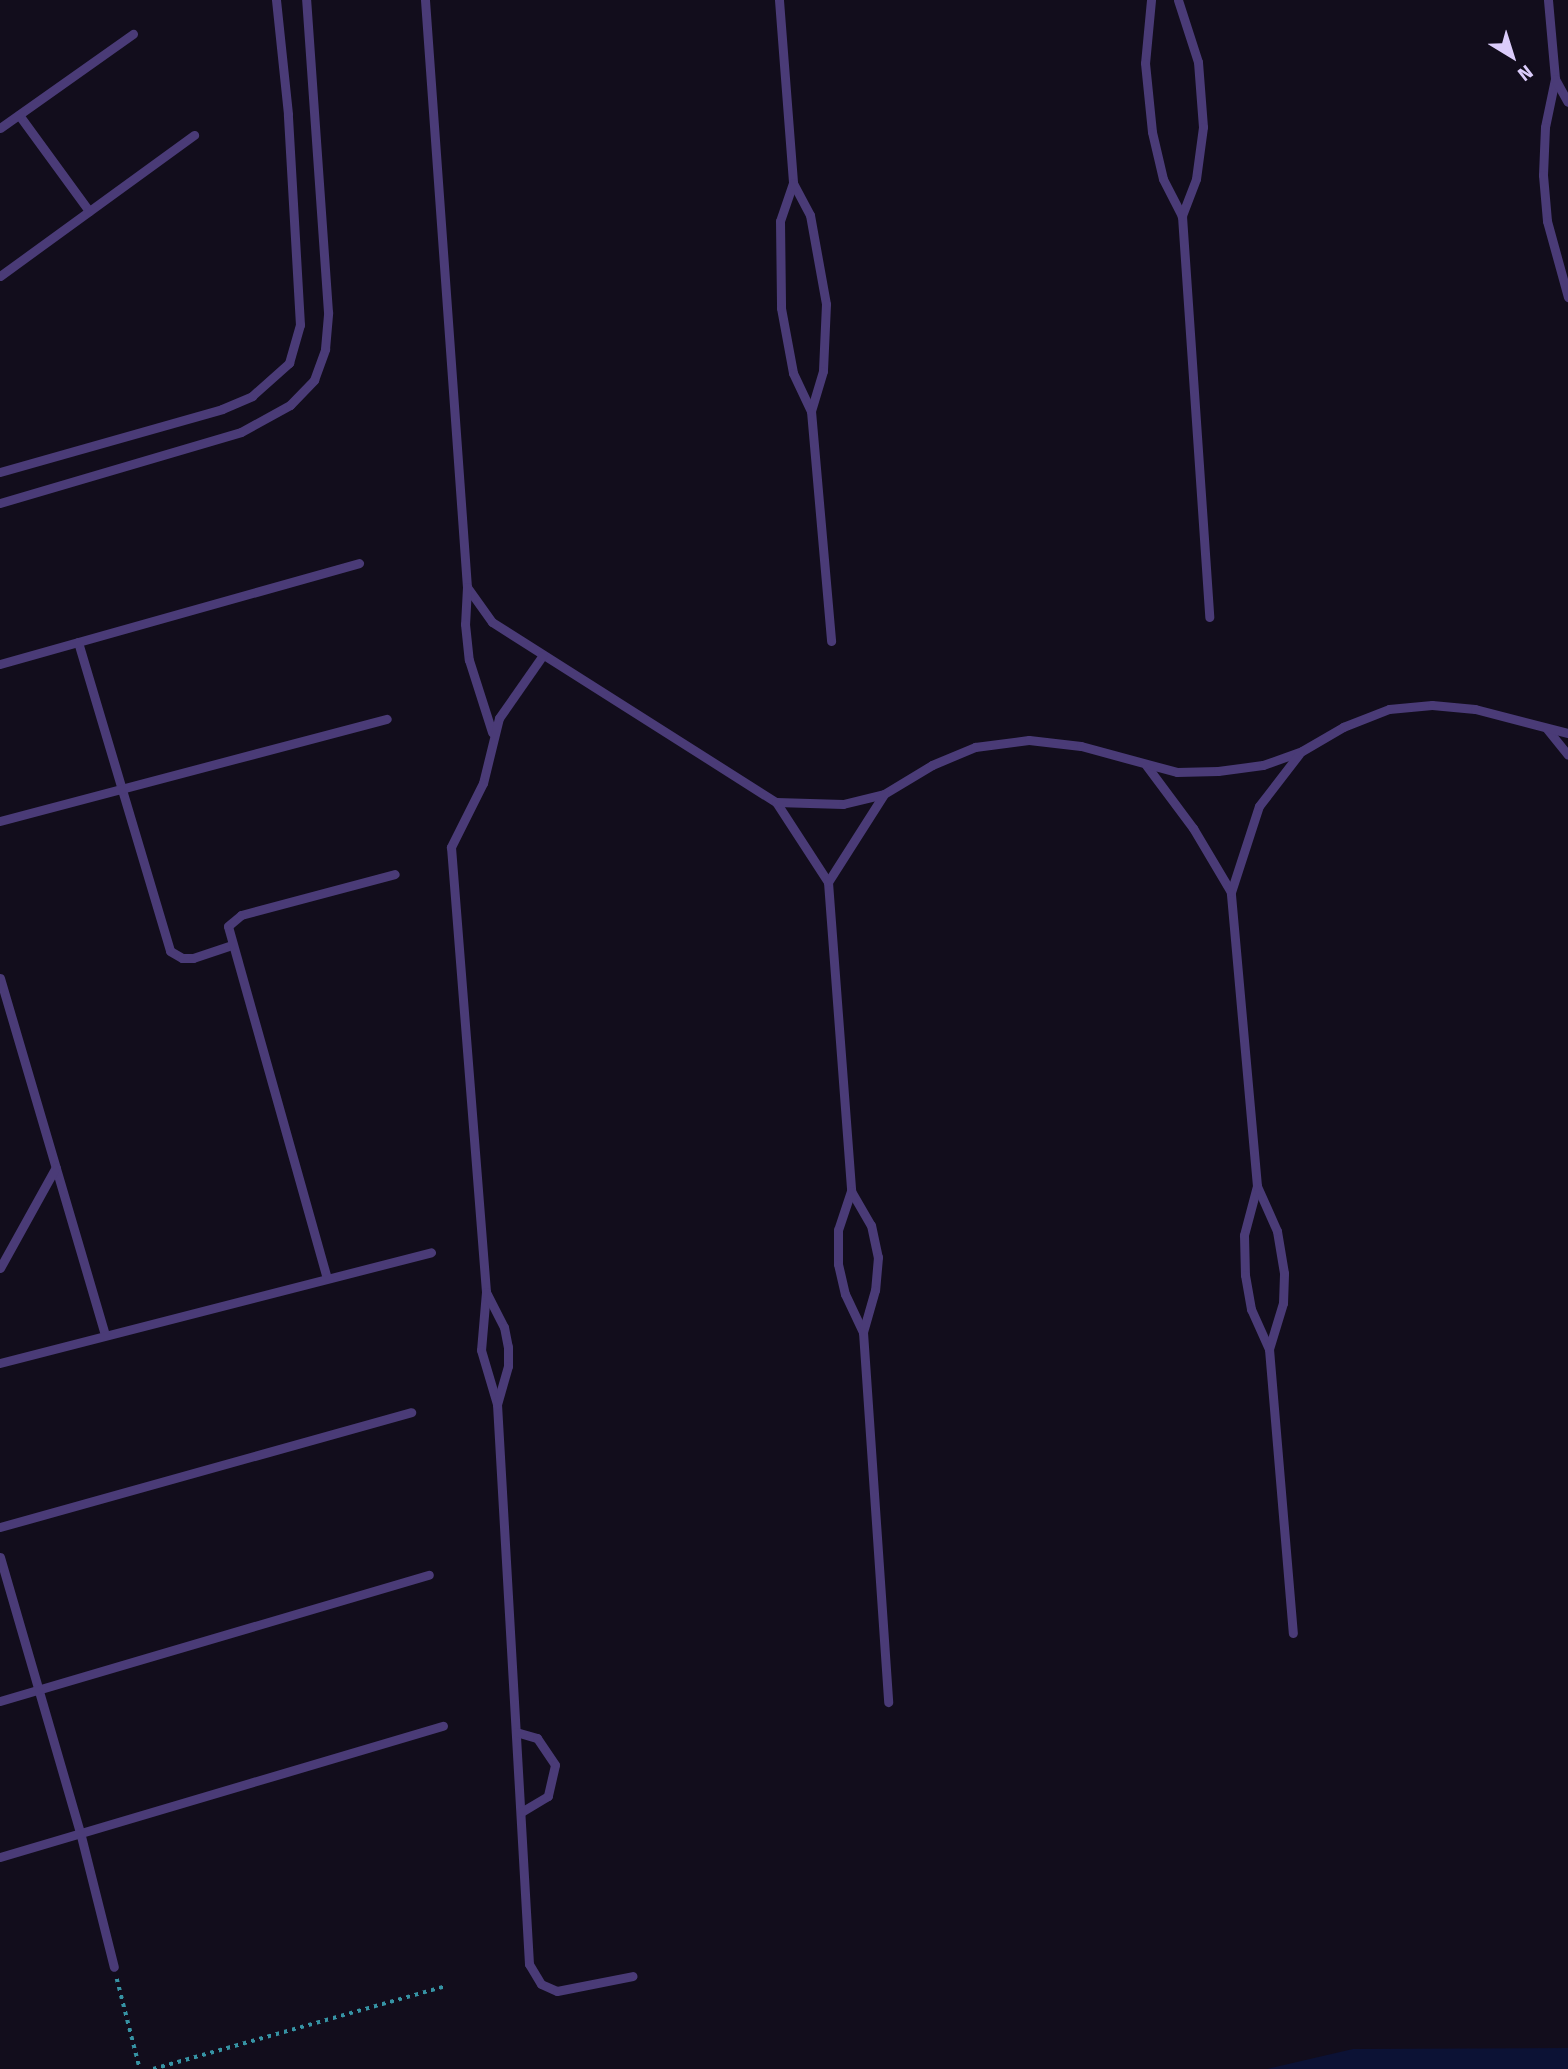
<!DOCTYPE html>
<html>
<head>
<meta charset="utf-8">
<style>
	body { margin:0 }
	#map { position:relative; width:1568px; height:2069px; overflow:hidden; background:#120d1c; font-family:"Fira Sans",sans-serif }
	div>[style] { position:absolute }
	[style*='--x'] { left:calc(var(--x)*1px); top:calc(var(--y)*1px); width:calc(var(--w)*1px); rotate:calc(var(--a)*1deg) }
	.water>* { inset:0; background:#0c1235 }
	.path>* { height:3.5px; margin-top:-1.75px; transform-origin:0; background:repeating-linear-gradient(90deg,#3693a4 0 3.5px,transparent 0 8.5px) }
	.service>* { height:9px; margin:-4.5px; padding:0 4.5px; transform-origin:4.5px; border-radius:4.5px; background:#4a3b77 }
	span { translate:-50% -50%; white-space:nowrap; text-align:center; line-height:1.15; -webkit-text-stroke:6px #120d1c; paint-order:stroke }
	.north { position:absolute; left:1477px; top:21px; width:70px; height:70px; -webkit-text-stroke:5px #120d1c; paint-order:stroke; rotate:142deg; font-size:19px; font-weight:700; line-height:28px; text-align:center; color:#dbccfb }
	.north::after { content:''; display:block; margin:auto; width:24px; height:32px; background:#dbccfb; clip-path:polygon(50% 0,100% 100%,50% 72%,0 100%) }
</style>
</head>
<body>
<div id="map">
	<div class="water">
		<div style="clip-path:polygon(1568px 2048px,1568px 2069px,1267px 2069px,1353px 2049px)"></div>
	</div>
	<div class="path">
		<div style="--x:117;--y:1979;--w:93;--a:75.7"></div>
		<div style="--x:153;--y:2069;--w:305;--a:-15.8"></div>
	</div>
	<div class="service">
		<div style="--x:425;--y:0;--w:589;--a:85.91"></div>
		<div style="--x:467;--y:587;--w:43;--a:54.5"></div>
		<div style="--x:492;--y:622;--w:336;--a:32.4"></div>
		<div style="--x:776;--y:802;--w:95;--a:57"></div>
		<div style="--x:828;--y:882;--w:310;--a:85.7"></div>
		<div style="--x:851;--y:1191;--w:41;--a:108.4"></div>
		<div style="--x:838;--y:1230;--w:34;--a:90"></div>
		<div style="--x:838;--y:1264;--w:31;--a:77"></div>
		<div style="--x:845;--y:1294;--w:42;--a:64.7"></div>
		<div style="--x:779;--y:0;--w:184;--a:85.6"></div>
		<div style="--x:793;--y:183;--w:40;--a:108.9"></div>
		<div style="--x:780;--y:221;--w:87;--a:89.3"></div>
		<div style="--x:781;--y:308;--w:66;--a:79.5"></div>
		<div style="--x:793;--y:373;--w:42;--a:64.7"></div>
		<div style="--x:811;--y:411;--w:231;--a:85"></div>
		<div style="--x:1151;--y:0;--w:63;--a:95.4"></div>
		<div style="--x:1145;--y:63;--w:69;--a:84.2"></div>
		<div style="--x:1152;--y:132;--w:48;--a:76.8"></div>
		<div style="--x:1163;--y:179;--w:42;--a:62.8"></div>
		<div style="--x:1182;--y:216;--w:402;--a:86.1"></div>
		<div style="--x:1178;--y:0;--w:65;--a:72.1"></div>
		<div style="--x:1198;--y:62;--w:65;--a:85.6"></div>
		<div style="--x:1203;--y:127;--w:52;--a:97.7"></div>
		<div style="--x:1196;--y:179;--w:40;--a:111"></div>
		<div style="--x:1548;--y:0;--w:79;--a:84.9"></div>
		<div style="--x:1555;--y:79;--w:49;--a:101.8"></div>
		<div style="--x:1545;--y:127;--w:48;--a:92.4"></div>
		<div style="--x:1543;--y:175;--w:46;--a:85"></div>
		<div style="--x:1547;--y:221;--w:79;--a:74.6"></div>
		<div style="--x:1555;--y:79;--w:26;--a:61"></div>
		<div style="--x:19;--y:115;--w:119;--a:53.9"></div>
		<div style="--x:0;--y:128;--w:163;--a:-35.3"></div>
		<div style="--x:793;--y:183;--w:36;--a:62"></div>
		<div style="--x:810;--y:215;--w:90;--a:79.8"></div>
		<div style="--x:826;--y:304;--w:67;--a:92.6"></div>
		<div style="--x:823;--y:371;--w:42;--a:106.7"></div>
		<div style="--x:0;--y:276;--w:240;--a:-36"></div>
		<div style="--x:0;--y:472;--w:231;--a:-15.8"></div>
		<div style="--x:222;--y:409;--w:33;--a:-23"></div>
		<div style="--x:252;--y:396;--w:50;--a:-41.7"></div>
		<div style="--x:289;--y:363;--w:40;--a:-74"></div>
		<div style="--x:300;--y:325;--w:211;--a:-93.3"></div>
		<div style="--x:288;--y:114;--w:115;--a:-96"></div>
		<div style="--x:0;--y:503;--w:251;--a:-16.4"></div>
		<div style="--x:241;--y:432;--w:56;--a:-28.9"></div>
		<div style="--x:290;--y:405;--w:35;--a:-46"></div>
		<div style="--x:314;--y:380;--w:33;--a:-70"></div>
		<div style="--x:325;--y:349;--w:37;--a:-85"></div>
		<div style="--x:328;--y:312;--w:313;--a:-94"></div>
		<div style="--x:467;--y:587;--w:37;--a:93"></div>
		<div style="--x:465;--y:624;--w:36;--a:84"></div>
		<div style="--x:469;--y:660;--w:76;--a:72.3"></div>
		<div style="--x:78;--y:642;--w:322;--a:73.4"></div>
		<div style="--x:170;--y:951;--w:14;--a:30"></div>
		<div style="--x:182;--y:958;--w:11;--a:0"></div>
		<div style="--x:193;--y:958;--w:41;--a:-18.4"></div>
		<div style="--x:543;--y:655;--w:77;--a:124.9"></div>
		<div style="--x:499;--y:718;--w:67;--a:103.8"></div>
		<div style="--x:483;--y:783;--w:72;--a:116.6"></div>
		<div style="--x:451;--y:847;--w:446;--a:85.5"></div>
		<div style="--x:486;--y:1292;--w:58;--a:94.9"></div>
		<div style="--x:481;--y:1350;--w:56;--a:73.5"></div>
		<div style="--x:497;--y:1404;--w:561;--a:86.73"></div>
		<div style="--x:529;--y:1964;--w:23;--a:59"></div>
		<div style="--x:541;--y:1984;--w:17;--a:24"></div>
		<div style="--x:557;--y:1991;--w:77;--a:-11.2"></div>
		<div style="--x:0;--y:664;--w:373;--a:-15.7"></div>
		<div style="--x:1547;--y:729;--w:33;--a:51"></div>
		<div style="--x:1146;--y:765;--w:79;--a:53.3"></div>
		<div style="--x:1193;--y:828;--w:74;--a:59.3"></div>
		<div style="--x:776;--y:802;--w:67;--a:1.7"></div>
		<div style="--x:843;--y:804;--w:42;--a:-13.7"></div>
		<div style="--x:884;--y:794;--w:56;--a:-31.1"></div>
		<div style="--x:932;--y:765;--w:47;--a:-22.7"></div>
		<div style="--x:975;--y:747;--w:54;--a:-7.4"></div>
		<div style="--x:1029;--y:740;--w:52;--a:6.6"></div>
		<div style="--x:1081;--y:746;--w:99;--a:15.2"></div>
		<div style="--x:1177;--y:772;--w:41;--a:-1.4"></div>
		<div style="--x:1218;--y:771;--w:45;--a:-7.6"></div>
		<div style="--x:1263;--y:765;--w:41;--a:-19.7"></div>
		<div style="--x:1302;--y:751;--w:48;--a:-30.3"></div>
		<div style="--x:1343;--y:727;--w:49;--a:-21.4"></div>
		<div style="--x:1389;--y:709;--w:43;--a:-5.3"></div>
		<div style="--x:1432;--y:705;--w:43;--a:5.3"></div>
		<div style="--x:1475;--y:709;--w:96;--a:14.5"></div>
		<div style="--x:0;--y:821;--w:400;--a:-14.8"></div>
		<div style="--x:828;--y:882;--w:104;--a:-57.5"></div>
		<div style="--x:0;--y:978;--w:371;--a:73.6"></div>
		<div style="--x:1257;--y:1186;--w:51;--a:104.9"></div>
		<div style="--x:1244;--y:1235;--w:40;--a:88.6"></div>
		<div style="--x:1245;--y:1275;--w:35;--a:80"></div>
		<div style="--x:1251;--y:1309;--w:44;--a:65.8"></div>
		<div style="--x:1269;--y:1349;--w:285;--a:85.2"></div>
		<div style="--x:851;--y:1191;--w:39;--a:60"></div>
		<div style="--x:871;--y:1225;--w:33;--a:78"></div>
		<div style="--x:878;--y:1257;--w:33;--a:95"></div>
		<div style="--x:875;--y:1290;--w:44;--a:105.9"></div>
		<div style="--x:863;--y:1332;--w:371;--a:86.1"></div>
		<div style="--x:0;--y:1268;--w:115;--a:-61"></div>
		<div style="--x:326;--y:1275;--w:362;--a:-105.7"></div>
		<div style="--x:228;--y:926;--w:17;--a:-40"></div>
		<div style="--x:241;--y:915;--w:159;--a:-14.9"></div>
		<div style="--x:486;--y:1292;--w:39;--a:63"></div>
		<div style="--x:504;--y:1327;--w:20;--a:79"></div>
		<div style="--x:508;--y:1347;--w:19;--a:90"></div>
		<div style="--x:508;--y:1366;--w:40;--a:106"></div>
		<div style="--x:1269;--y:1349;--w:48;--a:-73.1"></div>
		<div style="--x:1283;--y:1303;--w:30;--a:-88"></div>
		<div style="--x:1284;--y:1273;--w:43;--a:-99.5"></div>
		<div style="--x:1277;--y:1231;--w:49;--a:-114"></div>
		<div style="--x:1257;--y:1186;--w:295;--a:-95.1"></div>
		<div style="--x:1231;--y:892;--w:90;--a:-72"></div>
		<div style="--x:1259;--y:806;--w:66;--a:-52.4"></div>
		<div style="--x:0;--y:1363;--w:445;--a:-14.4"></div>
		<div style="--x:0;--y:1527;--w:427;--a:-15.6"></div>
		<div style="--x:0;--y:1557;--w:286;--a:73.8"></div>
		<div style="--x:80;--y:1832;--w:139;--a:75.9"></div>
		<div style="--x:0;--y:1701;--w:447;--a:-16.4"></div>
		<div style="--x:516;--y:1732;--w:22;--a:16"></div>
		<div style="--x:537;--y:1738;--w:32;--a:56"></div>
		<div style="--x:555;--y:1765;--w:32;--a:103"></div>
		<div style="--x:548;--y:1796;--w:31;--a:149"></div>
		<div style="--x:0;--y:1857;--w:462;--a:-16.5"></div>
	</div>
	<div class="north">N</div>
</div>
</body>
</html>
